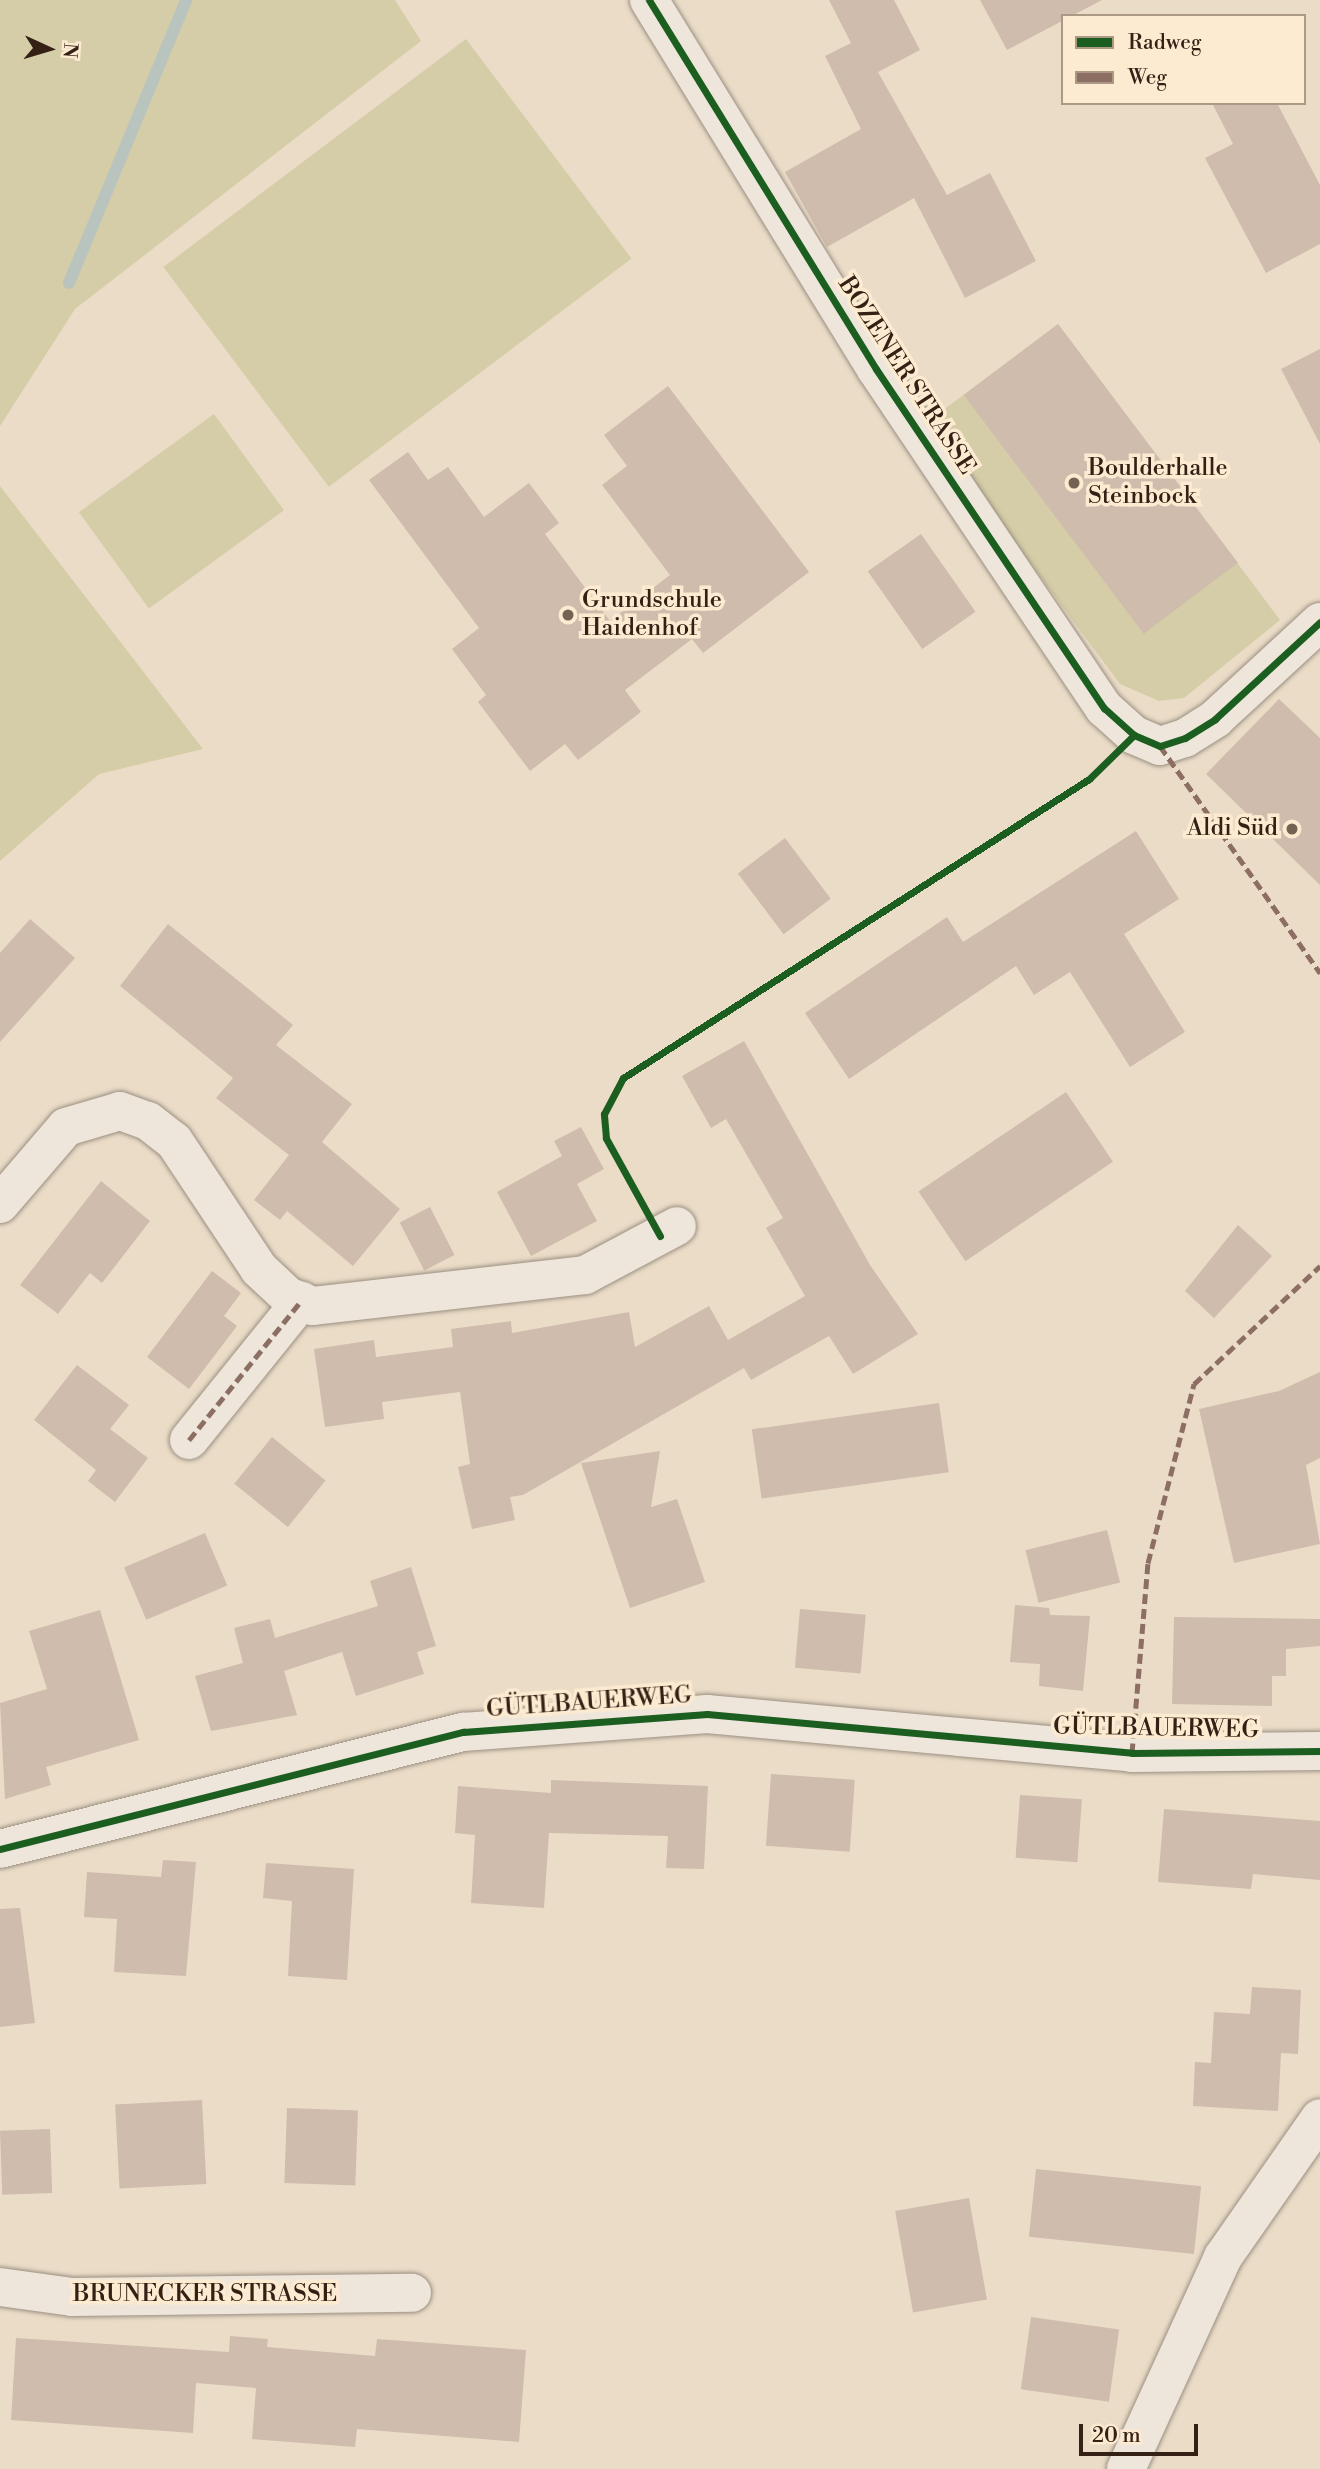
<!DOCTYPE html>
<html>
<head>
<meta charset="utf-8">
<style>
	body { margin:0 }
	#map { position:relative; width:1320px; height:2469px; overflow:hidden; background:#ebdcc7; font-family:"Libre Bodoni",serif }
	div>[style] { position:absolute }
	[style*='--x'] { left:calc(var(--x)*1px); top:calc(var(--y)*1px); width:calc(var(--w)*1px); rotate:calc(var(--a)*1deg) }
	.green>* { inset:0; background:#d4cda7; transform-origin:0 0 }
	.stream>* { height:12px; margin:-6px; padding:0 6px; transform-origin:6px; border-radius:6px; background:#b9c4bf }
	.building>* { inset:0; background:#cfbcac; transform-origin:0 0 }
	.roads { filter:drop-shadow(0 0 2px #9b9082) drop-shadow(0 0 2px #9b9082) }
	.minor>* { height:38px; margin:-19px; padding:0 19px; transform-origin:19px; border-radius:19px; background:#eee6db }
	.quiet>* { height:5px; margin-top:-2.5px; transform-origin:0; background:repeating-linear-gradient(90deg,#8d6e63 0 10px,transparent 0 15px) }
	.cycleway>* { height:7px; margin:-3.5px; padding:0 3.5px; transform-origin:3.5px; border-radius:3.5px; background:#1b5e20 }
	.dots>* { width:19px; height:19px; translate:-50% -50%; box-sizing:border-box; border:4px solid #fcead1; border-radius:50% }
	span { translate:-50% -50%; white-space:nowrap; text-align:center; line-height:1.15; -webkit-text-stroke:7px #fcead1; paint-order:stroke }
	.street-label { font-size:24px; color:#342014 }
	.poi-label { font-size:24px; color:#342014 }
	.left { translate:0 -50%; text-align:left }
	.right { translate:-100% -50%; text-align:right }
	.legend { position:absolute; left:1061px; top:14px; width:245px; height:91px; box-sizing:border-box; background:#fcead1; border:2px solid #ac9985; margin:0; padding:9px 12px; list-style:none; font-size:21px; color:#342014 }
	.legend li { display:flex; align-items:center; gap:14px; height:35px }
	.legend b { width:35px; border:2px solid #ac9985 }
	.north { position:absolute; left:14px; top:14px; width:70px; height:70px; -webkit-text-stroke:5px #fcead1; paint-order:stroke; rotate:94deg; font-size:19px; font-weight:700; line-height:28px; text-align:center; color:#342014 }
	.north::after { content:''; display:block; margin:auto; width:24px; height:32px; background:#342014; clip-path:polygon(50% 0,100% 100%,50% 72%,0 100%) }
	.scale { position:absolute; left:1079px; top:2424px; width:119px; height:32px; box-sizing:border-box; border:4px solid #342014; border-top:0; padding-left:9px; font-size:21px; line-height:24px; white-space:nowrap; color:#342014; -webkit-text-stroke:5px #fcead1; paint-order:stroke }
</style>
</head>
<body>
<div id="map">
	<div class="green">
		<div style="clip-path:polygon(0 0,395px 0,421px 41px,75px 309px,0 426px)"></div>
		<div style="left:466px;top:39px;width:275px;height:379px;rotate:53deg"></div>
		<div style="clip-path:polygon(1058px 324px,1280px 620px,1184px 698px,1159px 701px,1120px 684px,926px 423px)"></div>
		<div style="left:214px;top:414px;width:119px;height:167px;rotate:54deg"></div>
		<div style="clip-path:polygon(0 486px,203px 749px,99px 774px,0 861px)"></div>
	</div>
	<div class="stream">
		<div style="--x:69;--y:283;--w:306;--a:-67.5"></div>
	</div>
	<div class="building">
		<div style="clip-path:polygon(829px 0,894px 0,920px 50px,878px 72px,947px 195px,990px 173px,1036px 261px,965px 298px,914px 198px,827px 247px,785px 172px,861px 129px,825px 56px,851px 43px)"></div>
		<div style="clip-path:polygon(980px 0,1102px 0,1007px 50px)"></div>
		<div style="clip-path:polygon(1212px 103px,1277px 103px,1320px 185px,1320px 244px,1266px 273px,1205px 158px,1233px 144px)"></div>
		<div style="left:1058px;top:324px;width:299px;height:118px;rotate:53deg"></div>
		<div style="clip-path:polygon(1320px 349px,1320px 444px,1281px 369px)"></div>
		<div style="clip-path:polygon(668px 386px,809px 572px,703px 653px,692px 639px,625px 690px,641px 712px,578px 760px,565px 744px,530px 771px,478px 702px,486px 695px,452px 649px,479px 628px,369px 480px,408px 452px,428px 480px,448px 467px,484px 517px,529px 483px,559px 523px,545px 534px,610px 621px,670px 575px,602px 485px,627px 466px,604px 435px)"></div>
		<div style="left:921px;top:534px;width:95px;height:65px;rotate:55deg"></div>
		<div style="clip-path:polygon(1279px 699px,1320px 738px,1320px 885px,1206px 774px)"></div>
		<div style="clip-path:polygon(1136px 831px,1179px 899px,1124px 934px,1185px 1032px,1130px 1067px,1070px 972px,1034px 995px,1016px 966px,849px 1079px,805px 1013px,947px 917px,963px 942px)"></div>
		<div style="left:785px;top:838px;width:76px;height:59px;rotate:53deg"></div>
		<div style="clip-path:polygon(30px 919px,75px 958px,0 1042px,0 953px)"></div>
		<div style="clip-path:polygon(168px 924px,293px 1025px,276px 1045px,352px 1104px,322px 1142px,400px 1209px,353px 1266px,287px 1211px,280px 1220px,254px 1200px,289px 1155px,216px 1098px,233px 1078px,120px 986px)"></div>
		<div style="clip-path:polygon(744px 1041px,870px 1265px,918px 1334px,853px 1374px,829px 1336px,751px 1380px,744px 1368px,523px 1495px,510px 1497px,515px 1520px,472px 1529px,458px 1467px,470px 1464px,460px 1392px,382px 1402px,384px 1419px,325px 1427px,314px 1349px,374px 1340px,376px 1357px,453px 1347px,451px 1329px,511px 1321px,512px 1333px,629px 1312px,635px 1347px,709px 1306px,728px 1340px,805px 1296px,766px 1228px,783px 1218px,726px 1119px,711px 1128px,682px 1076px)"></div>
		<div style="left:1066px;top:1092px;width:84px;height:178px;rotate:56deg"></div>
		<div style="clip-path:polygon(581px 1127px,604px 1169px,577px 1184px,597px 1221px,531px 1256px,497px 1192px,562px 1156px,554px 1141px)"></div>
		<div style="clip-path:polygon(101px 1181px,150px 1221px,102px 1283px,90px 1273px,58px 1314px,20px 1285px)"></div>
		<div style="left:430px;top:1207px;width:54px;height:34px;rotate:63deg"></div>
		<div style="clip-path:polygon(1238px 1225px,1272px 1256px,1214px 1318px,1185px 1291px)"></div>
		<div style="clip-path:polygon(212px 1271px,241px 1293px,224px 1316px,237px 1326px,189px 1389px,147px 1357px)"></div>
		<div style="clip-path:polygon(77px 1365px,129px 1405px,110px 1429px,148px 1458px,115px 1502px,88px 1481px,96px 1470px,34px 1420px)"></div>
		<div style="clip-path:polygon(1320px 1372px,1320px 1458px,1306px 1465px,1320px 1544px,1234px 1563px,1199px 1409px,1279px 1391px)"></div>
		<div style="left:939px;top:1403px;width:70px;height:189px;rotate:82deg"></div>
		<div style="left:272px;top:1437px;width:69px;height:60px;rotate:39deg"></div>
		<div style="clip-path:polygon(660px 1451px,651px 1507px,677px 1499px,705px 1582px,630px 1608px,581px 1463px)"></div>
		<div style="left:1107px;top:1530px;width:54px;height:84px;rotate:76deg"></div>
		<div style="left:205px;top:1533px;width:57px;height:88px;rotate:67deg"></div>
		<div style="clip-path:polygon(411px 1567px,436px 1646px,417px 1652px,424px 1674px,356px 1696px,342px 1652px,284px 1671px,297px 1715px,211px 1731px,195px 1676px,243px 1663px,234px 1628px,270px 1619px,275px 1638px,378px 1606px,370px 1581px)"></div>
		<div style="clip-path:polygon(1015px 1605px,1049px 1608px,1050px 1615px,1090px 1616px,1083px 1691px,1039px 1686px,1040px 1664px,1010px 1662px)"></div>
		<div style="left:800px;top:1609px;width:66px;height:59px;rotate:5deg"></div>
		<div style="clip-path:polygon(100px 1610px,139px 1740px,46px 1767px,51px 1785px,5px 1799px,0 1703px,47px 1689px,29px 1631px)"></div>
		<div style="clip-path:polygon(1174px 1617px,1320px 1619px,1320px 1646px,1286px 1649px,1286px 1676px,1272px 1676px,1272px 1706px,1172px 1704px)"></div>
		<div style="left:771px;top:1774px;width:84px;height:72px;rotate:4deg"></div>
		<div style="clip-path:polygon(551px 1780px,708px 1786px,704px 1869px,666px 1868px,668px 1836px,549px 1833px,544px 1908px,471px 1903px,475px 1835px,455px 1833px,458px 1786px,551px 1793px)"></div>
		<div style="left:1020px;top:1795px;width:62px;height:63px;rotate:4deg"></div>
		<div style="clip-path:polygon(1164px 1809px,1320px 1821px,1320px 1880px,1253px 1874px,1251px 1889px,1158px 1882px)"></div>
		<div style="clip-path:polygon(163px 1860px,196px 1862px,186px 1976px,114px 1972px,117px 1919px,84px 1917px,87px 1872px,161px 1877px)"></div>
		<div style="clip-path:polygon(266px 1863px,354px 1869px,347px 1980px,288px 1976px,292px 1901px,263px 1898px)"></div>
		<div style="clip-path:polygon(20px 1908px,35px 2023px,0 2027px,0 1909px)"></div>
		<div style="clip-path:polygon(1252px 1987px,1301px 1990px,1298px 2054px,1281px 2053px,1278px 2111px,1193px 2106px,1195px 2062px,1211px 2063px,1214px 2012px,1250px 2014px)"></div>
		<div style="left:202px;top:2100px;width:84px;height:87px;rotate:87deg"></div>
		<div style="left:287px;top:2108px;width:71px;height:75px;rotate:2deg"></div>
		<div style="left:50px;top:2129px;width:64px;height:50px;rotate:88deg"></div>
		<div style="left:1036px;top:2169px;width:166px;height:68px;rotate:6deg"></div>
		<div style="left:969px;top:2198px;width:103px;height:75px;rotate:80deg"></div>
		<div style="left:1031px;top:2317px;width:89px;height:73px;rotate:8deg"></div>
		<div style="clip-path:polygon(230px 2336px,268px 2339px,267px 2347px,375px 2356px,377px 2339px,526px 2350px,519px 2442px,357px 2429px,355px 2447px,252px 2439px,256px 2388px,196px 2383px,193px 2433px,11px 2420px,16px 2338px,229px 2352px)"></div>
	</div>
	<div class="roads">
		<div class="minor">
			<div style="--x:649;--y:0;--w:433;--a:58.4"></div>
			<div style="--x:876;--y:369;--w:409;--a:56.1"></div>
			<div style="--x:1104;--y:708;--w:40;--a:42"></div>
			<div style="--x:1134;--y:735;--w:28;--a:23"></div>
			<div style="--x:1160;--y:746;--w:26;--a:-18"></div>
			<div style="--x:1185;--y:738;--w:36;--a:-32"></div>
			<div style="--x:1215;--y:719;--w:143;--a:-42.7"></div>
			<div style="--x:0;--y:1204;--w:101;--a:-49.4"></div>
			<div style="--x:66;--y:1127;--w:56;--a:-16.5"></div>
			<div style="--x:120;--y:1111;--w:30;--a:20"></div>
			<div style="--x:148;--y:1121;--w:33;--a:38"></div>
			<div style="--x:174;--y:1141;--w:154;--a:56.4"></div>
			<div style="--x:259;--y:1269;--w:40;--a:43"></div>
			<div style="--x:288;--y:1296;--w:27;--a:22"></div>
			<div style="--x:313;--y:1306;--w:274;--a:-6.5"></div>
			<div style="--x:585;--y:1275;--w:104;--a:-28"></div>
			<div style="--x:189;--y:1440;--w:179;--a:-51.1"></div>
			<div style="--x:0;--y:1849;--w:478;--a:-14.2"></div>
			<div style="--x:463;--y:1732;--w:245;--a:-4.2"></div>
			<div style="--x:707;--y:1714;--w:427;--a:5.2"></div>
			<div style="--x:1132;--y:1753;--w:188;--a:-0.6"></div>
			<div style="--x:0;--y:2287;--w:73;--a:7.9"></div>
			<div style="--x:72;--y:2297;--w:340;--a:-0.7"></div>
			<div style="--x:1126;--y:2469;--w:233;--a:-65.4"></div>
			<div style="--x:1223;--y:2257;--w:169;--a:-55.1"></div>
		</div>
	</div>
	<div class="quiet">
		<div style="--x:1160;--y:746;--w:278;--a:54.8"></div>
		<div style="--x:189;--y:1440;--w:179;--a:-51.1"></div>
		<div style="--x:1132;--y:1753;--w:191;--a:-85.2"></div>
		<div style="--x:1148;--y:1563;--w:185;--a:-75.6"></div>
		<div style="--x:1194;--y:1384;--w:173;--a:-43.1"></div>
	</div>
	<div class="cycleway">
		<div style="--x:649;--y:0;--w:433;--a:58.4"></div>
		<div style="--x:876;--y:369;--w:409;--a:56.1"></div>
		<div style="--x:1104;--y:708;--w:40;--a:42"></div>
		<div style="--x:1134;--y:735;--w:28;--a:23"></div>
		<div style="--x:1160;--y:746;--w:26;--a:-18"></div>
		<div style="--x:1185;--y:738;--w:36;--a:-32"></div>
		<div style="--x:1215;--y:719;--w:143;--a:-42.7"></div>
		<div style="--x:660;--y:1236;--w:112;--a:-118.9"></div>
		<div style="--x:606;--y:1138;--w:24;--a:-95"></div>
		<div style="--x:604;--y:1114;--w:41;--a:-62.2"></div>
		<div style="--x:623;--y:1078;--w:554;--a:-32.69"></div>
		<div style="--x:1089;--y:779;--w:63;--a:-44.4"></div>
		<div style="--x:0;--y:1849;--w:478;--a:-14.2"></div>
		<div style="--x:463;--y:1732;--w:245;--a:-4.2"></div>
		<div style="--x:707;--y:1714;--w:427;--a:5.2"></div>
		<div style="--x:1132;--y:1753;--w:188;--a:-0.6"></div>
	</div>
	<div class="dots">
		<div style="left:1074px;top:483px;background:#746253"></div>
		<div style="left:568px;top:615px;background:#746253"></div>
		<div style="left:1292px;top:829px;background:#746253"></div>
	</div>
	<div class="street-label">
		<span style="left:906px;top:376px;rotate:57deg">BOZENER STRASSE</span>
		<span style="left:589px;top:1703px;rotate:-4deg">GÜTLBAUERWEG</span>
		<span style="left:1156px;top:1729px;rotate:1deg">GÜTLBAUERWEG</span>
		<span style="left:205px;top:2295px">BRUNECKER STRASSE</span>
	</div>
	<div class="poi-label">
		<span class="left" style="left:1088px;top:483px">Boulderhalle<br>Steinbock</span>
		<span class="left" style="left:582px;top:615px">Grundschule<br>Haidenhof</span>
		<span class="right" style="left:1278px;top:829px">Aldi Süd</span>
	</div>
	<ul class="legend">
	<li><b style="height:9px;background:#1b5e20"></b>Radweg</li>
	<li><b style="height:9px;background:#8d6e63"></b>Weg</li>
	</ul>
	<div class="north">N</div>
	<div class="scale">20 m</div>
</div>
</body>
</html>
